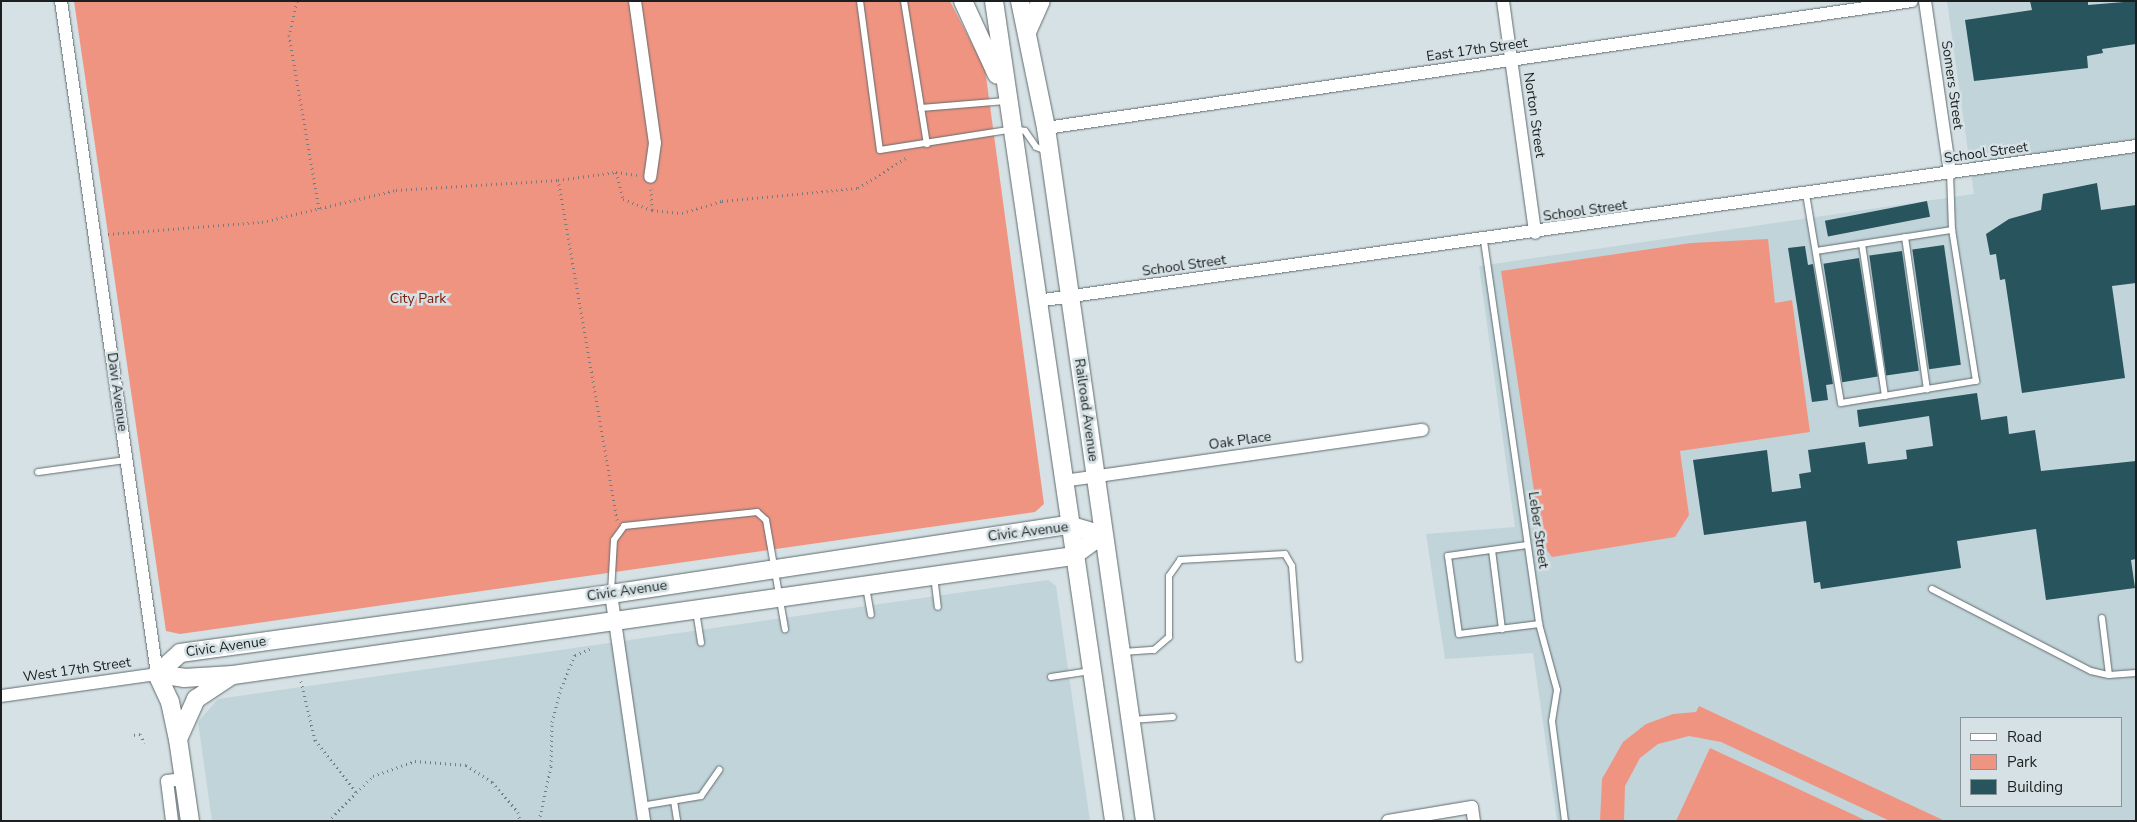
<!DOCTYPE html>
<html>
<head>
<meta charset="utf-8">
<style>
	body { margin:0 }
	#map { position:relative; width:2137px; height:822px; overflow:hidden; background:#d5e1e4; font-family:"Nunito Sans",sans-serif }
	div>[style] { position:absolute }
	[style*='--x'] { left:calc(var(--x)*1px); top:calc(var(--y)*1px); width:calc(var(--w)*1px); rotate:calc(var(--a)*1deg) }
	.built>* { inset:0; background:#c1d4da }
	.green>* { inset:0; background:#f09482 }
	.building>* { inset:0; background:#28545e; transform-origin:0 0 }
	.path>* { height:3px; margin-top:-1.5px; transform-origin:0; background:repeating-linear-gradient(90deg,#747c7e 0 1px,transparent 0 5px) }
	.roads { filter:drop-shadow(0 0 1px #606b6d) drop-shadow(0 0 1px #606b6d) }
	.lane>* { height:6px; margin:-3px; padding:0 3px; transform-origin:3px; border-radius:3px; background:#fff }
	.street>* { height:12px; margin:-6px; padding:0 6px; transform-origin:6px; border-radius:6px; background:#fff }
	.secondary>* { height:18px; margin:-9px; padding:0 9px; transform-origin:9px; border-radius:9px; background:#fff }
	span { translate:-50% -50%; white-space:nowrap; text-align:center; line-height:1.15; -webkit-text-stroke:5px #d5e1e4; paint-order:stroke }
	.street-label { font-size:14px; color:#1b1f20 }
	.park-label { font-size:14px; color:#7a2011 }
	.frame { position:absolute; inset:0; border:2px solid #1b1f20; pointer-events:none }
	.legend { position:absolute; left:1960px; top:717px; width:162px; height:90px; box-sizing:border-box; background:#d5e1e4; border:1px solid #8b9396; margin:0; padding:6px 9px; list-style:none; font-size:15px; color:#1b1f20 }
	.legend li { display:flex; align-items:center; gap:10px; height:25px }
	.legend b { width:25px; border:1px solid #8b9396 }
</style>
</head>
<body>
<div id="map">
	<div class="built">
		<div style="clip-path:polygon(evenodd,1947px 1px,2136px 1px,2136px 821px,1557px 821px,1533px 653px,1445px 659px,1426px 534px,1515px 527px,1479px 266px,1974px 194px,1947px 1px,1961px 718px,2121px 718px,2121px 806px,1961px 806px,1961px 718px)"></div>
		<div style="clip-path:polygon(1048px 580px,1056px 586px,1090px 821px,212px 821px,198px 722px,218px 699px)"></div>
	</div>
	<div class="green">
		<div style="clip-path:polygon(74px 1px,950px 1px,985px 69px,1044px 504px,1035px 512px,180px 634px,166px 631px)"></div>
		<div style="clip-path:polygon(1768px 239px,1775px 303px,1792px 300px,1810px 432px,1680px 451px,1689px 515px,1675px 537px,1552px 557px,1542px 544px,1501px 271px,1691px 243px)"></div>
		<div style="clip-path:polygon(1699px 706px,1945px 821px,1890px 821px,1721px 742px,1689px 736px,1658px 744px,1640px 758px,1625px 786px,1624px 821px,1600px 821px,1602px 779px,1623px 742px,1646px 724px,1673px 714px,1696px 712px)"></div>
		<div style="clip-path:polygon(1710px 748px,1867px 821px,1676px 821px)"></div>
	</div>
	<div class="building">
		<div style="clip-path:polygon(2030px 1px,2088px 1px,2088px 5px,2136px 1px,2136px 44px,2102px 49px,2103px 53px,2087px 56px,2088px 68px,1974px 81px,1965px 20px,2032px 10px)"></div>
		<div style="clip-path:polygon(2097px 183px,2101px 210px,2136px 205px,2136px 283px,2112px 286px,2125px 378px,2022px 393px,2005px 279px,2000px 280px,1996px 254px,1990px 255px,1986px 234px,2009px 219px,2041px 210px,2043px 194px)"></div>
		<div style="left:1927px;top:201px;width:16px;height:104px;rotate:79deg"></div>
		<div style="left:1944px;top:245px;width:121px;height:32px;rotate:82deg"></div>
		<div style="clip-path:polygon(1805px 246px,1808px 265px,1813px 264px,1833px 384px,1826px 385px,1828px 400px,1812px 402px,1788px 248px)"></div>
		<div style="left:1902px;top:251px;width:121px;height:33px;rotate:82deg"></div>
		<div style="left:1859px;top:258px;width:120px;height:36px;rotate:81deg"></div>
		<div style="clip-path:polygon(1977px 393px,1981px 420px,2007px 416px,2009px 434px,2035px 430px,2041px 471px,2136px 461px,2136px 559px,2131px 560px,2135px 588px,2046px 600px,2036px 529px,1957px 541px,1961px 568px,1821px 589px,1820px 582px,1814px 583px,1806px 521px,1704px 535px,1693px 460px,1767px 450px,1772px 492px,1801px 488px,1799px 474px,1811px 472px,1808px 450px,1865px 442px,1868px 464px,1907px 459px,1906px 450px,1933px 446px,1929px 416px,1859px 427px,1857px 410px)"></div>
	</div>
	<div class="path">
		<div style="--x:297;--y:1;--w:35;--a:103"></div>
		<div style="--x:289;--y:35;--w:176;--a:80.2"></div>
		<div style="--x:616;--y:172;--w:21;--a:8"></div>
		<div style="--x:651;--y:189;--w:21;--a:87"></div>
		<div style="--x:108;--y:234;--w:154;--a:-4.5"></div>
		<div style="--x:262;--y:222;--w:138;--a:-13.4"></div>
		<div style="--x:396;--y:190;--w:162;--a:-3.5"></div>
		<div style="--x:617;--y:520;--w:345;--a:-99.8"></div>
		<div style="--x:558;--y:180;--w:59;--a:-7.9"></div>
		<div style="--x:616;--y:172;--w:28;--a:75"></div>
		<div style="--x:623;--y:199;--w:31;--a:21"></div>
		<div style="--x:652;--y:210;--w:30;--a:6"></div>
		<div style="--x:682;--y:213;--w:42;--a:-16.7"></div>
		<div style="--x:722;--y:201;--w:137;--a:-5.5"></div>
		<div style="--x:858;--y:188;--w:57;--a:-32"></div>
		<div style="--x:301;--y:681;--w:61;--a:76.7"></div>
		<div style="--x:315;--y:740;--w:66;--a:51.7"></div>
		<div style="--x:134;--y:735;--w:6;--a:-9"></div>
		<div style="--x:140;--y:734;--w:10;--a:66"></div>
		<div style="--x:328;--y:821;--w:64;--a:-45"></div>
		<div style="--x:373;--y:776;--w:45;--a:-19.7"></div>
		<div style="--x:415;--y:761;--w:51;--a:4.5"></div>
		<div style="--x:466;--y:765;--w:31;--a:33"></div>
		<div style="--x:492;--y:782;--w:40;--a:49"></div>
		<div style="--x:518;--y:812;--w:9;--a:77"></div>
		<div style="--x:539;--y:821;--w:56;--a:-77.7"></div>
		<div style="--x:551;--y:766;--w:44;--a:-88.7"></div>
		<div style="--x:552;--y:722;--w:35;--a:-75"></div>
		<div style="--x:561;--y:688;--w:36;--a:-67"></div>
		<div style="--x:575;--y:655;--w:16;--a:-22"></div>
	</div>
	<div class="roads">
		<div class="lane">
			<div style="--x:860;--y:1;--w:150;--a:82.4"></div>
			<div style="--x:880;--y:150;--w:136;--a:-8.9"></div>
			<div style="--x:1014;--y:129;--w:11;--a:10"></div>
			<div style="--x:1025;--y:131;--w:19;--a:55"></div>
			<div style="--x:1036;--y:147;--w:12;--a:20"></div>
			<div style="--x:904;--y:1;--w:145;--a:80.9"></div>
			<div style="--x:921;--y:108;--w:85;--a:-4.7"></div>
			<div style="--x:1806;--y:194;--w:212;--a:80.5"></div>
			<div style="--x:1841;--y:403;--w:137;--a:-9.3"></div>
			<div style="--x:1976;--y:381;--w:153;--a:-99"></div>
			<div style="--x:1952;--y:230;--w:57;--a:-92"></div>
			<div style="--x:1905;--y:237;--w:154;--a:81.8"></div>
			<div style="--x:1484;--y:241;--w:387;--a:81.8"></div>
			<div style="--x:1539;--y:624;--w:68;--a:74.7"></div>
			<div style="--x:1557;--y:690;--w:31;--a:99"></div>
			<div style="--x:1552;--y:721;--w:101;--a:82.6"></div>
			<div style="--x:1862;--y:244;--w:154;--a:81.4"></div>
			<div style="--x:1816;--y:251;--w:138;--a:-8.8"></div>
			<div style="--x:38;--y:472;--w:89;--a:-7.8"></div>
			<div style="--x:1527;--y:545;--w:80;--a:172.1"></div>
			<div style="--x:1448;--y:556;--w:79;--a:82"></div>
			<div style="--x:1459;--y:634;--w:81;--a:-7.1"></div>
			<div style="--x:1492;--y:550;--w:80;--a:82.8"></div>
			<div style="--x:934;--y:576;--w:31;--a:83"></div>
			<div style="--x:866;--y:587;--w:28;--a:80"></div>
			<div style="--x:1932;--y:589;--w:179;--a:27.3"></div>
			<div style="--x:2091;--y:671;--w:18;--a:13"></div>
			<div style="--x:611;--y:592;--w:52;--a:-86.7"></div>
			<div style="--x:614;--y:540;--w:17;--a:-54"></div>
			<div style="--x:624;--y:526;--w:134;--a:-6"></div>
			<div style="--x:757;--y:512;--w:12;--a:42"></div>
			<div style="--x:766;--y:520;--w:111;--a:80.1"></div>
			<div style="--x:696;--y:611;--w:32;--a:81"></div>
			<div style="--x:2102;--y:618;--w:57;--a:83"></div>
			<div style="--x:2109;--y:675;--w:27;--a:-4"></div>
			<div style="--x:1123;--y:652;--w:31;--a:-4"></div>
			<div style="--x:1154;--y:650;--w:20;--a:-41"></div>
			<div style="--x:1169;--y:637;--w:61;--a:-90"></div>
			<div style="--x:1169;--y:576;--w:19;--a:-55"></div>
			<div style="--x:1180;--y:560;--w:105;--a:-3.3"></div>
			<div style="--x:1285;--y:554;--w:14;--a:60"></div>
			<div style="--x:1292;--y:566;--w:93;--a:85.7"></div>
			<div style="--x:1051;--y:677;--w:40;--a:-8.5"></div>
			<div style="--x:1131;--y:720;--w:42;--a:-4.1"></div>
			<div style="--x:674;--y:801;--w:20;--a:81"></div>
			<div style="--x:641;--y:806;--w:61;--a:-9.5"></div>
			<div style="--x:701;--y:796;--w:32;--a:-55"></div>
		</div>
		<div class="street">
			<div style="--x:635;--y:1;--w:143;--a:82"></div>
			<div style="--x:655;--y:143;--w:34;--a:98"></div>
			<div style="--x:1503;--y:1;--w:234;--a:82.1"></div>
			<div style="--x:1925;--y:1;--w:174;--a:81.7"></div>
			<div style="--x:1046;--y:128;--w:875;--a:-8.34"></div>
			<div style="--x:1037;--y:301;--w:1110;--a:-8.03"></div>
			<div style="--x:1063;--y:481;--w:363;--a:-8.1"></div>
			<div style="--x:611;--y:594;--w:229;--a:81.7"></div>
			<div style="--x:1;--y:696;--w:158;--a:-8"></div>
			<div style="--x:157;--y:674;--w:680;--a:-98.12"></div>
			<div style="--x:172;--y:821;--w:40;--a:-97.1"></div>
			<div style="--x:167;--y:781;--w:17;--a:-7"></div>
			<div style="--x:1388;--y:821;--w:85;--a:-9.5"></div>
			<div style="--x:1472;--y:807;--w:14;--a:82"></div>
		</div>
		<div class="secondary">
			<div style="--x:963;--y:1;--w:81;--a:65.3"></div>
			<div style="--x:994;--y:1;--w:829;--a:81.67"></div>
			<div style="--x:1020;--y:1;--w:130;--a:78.4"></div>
			<div style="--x:1046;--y:128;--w:700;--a:81.87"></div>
			<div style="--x:1027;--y:32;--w:34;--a:-66"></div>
			<div style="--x:157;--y:674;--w:31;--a:-42"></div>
			<div style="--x:180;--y:653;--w:435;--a:-7.8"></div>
			<div style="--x:611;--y:594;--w:463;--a:-8.6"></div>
			<div style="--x:1069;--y:525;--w:34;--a:17"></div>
			<div style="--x:157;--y:674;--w:27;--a:8"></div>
			<div style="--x:184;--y:678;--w:49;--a:-3.5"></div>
			<div style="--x:233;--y:675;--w:848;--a:-8.06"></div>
			<div style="--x:1073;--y:556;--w:36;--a:-36"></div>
			<div style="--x:157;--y:674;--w:31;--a:65"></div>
			<div style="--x:170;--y:702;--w:38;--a:78"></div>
			<div style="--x:178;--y:739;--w:83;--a:81.7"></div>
			<div style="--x:178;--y:739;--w:44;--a:-65.8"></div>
			<div style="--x:196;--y:699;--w:43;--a:-33.7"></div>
		</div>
	</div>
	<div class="street-label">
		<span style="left:1477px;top:50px;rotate:-8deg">East 17th Street</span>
		<span style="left:1952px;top:85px;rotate:82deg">Somers Street</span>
		<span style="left:1534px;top:115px;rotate:82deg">Norton Street</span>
		<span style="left:1986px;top:153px;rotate:-8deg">School Street</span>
		<span style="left:1585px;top:211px;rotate:-8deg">School Street</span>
		<span style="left:1184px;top:266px;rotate:-8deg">School Street</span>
		<span style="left:117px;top:392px;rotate:82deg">Davi Avenue</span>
		<span style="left:1086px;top:410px;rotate:82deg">Railroad Avenue</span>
		<span style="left:1240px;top:441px;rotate:-8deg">Oak Place</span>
		<span style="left:1538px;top:530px;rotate:82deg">Leber Street</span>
		<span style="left:1028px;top:532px;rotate:-7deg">Civic Avenue</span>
		<span style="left:627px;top:591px;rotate:-8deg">Civic Avenue</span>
		<span style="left:226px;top:647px;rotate:-8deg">Civic Avenue</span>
		<span style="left:77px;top:670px;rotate:-8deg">West 17th Street</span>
	</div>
	<div class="park-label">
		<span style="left:418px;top:299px">City Park</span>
	</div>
	<div class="frame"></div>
	<ul class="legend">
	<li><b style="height:6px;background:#fff"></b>Road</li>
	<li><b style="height:14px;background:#f09482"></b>Park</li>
	<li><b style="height:14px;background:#28545e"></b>Building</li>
	</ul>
</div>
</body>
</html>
